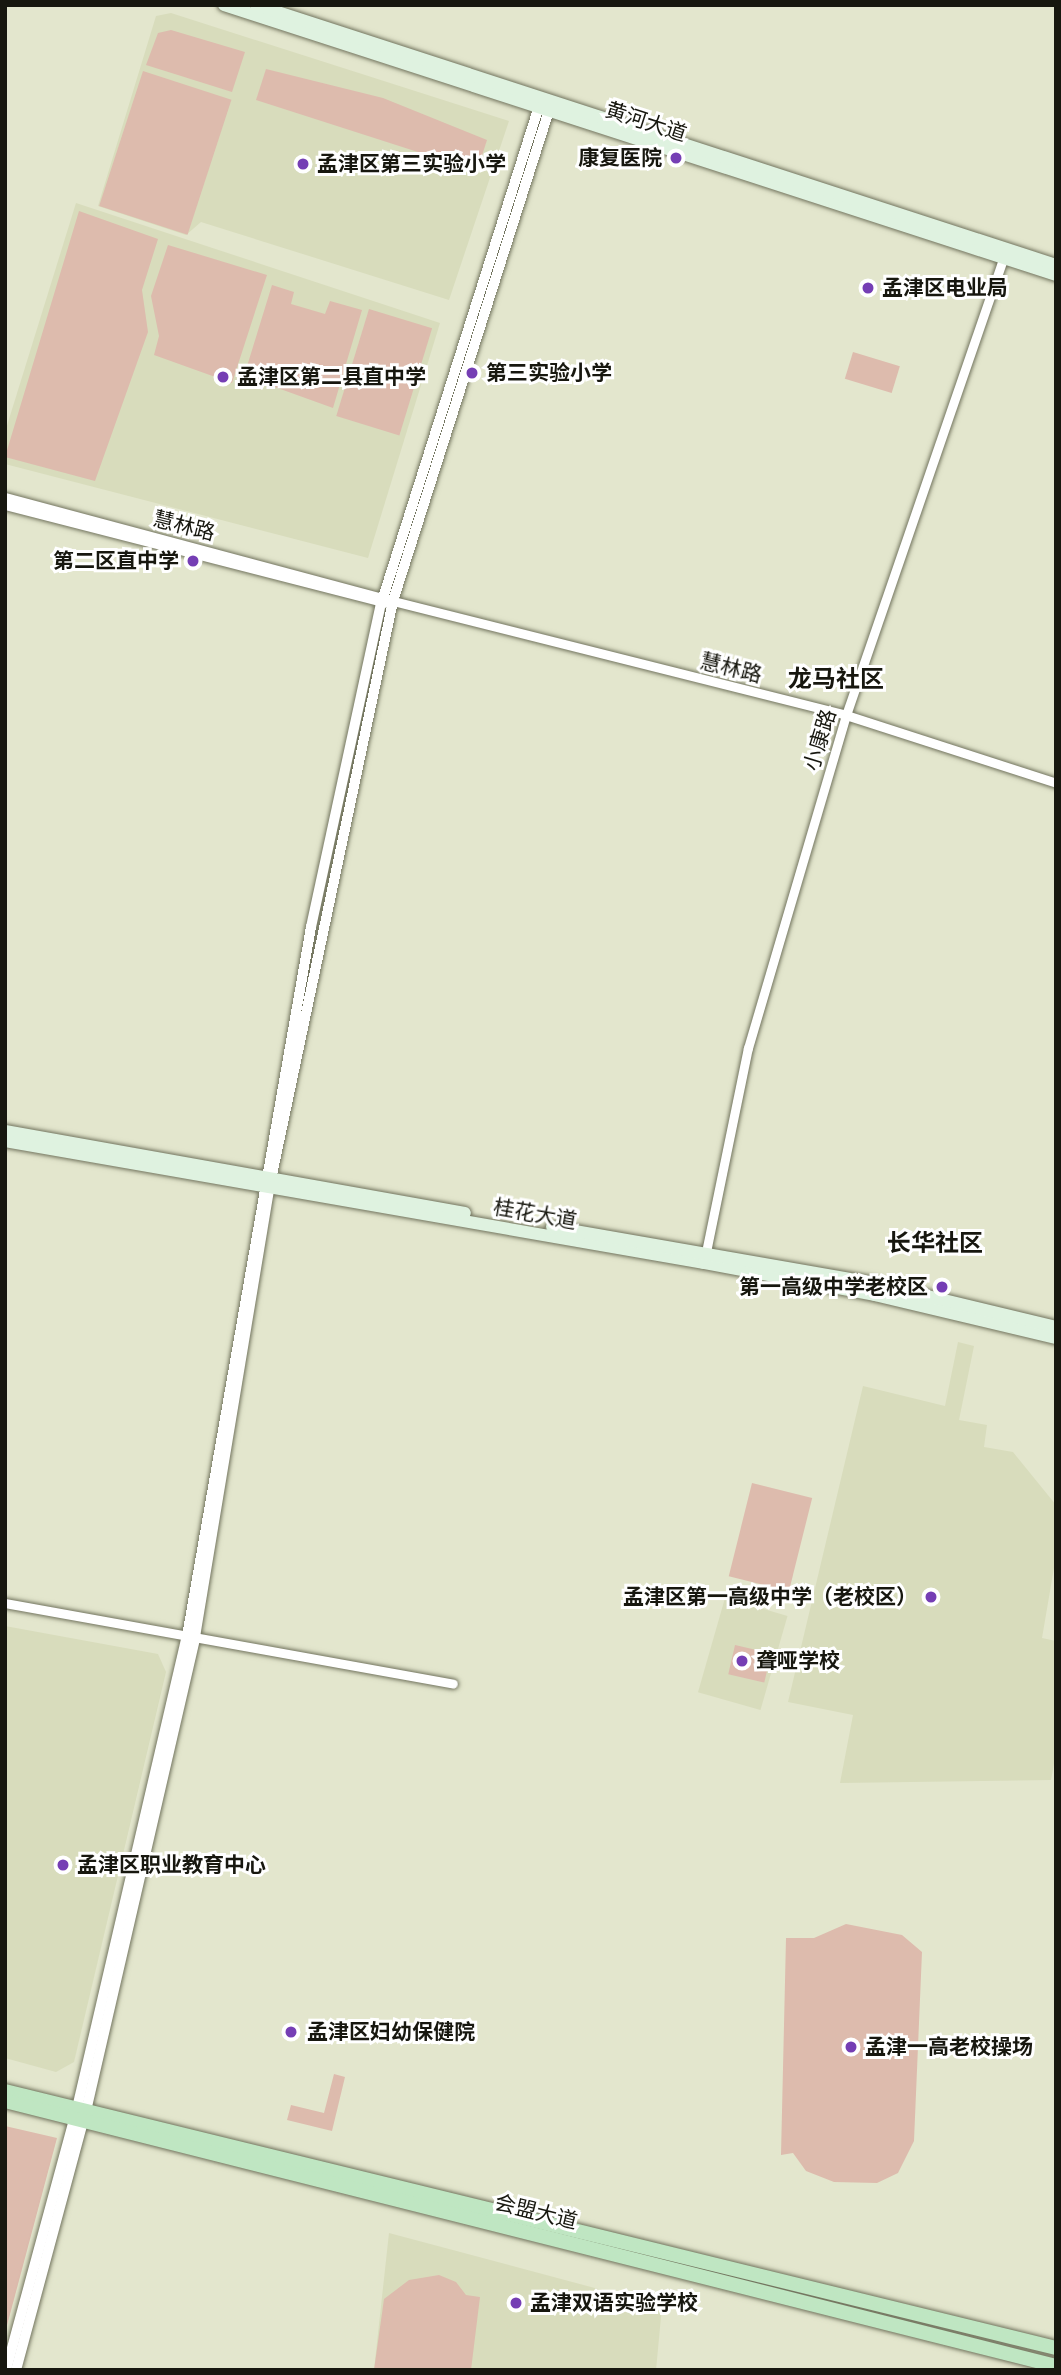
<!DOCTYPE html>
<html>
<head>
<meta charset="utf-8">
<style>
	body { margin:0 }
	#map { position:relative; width:1061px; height:2375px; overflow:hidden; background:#e3e6cd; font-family:Signika,"Noto Sans SC",sans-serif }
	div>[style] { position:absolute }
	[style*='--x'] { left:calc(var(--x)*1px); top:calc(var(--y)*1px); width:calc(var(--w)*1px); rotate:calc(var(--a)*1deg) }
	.built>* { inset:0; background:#d8dcbc; transform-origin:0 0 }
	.green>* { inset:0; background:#ddbbad; transform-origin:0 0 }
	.roads { filter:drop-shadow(0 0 2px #72745e) drop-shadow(0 0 2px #72745e) }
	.minor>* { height:9px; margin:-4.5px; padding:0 4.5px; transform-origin:4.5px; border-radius:4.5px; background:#fff }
	.tertiary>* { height:10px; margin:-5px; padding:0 5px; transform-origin:5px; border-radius:5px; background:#fff }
	.secondary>* { height:12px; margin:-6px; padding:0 6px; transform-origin:6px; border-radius:6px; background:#dff2e0 }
	.primary>* { height:14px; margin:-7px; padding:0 7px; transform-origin:7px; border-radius:7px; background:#bfe6c2 }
	.dots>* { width:19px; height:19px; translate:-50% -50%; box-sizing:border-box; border:4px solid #fff; border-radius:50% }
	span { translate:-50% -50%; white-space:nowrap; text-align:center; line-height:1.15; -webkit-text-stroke:6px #fff; paint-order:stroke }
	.street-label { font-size:21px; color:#17170f }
	.poi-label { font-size:21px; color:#17170f; font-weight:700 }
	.right { translate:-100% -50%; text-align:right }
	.left { translate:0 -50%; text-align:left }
	.quarter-label { font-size:24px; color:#17170f; font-weight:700 }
	.frame { position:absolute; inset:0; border:7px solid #17170f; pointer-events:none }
</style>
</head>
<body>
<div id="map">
	<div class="built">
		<div style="clip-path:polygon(171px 13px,509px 121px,449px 300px,201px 222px,186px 235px,98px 206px,156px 16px)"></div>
		<div style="clip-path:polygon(76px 203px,440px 323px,368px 558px,5px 464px,5px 432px)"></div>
		<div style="clip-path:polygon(958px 1342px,974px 1346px,959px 1420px,987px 1425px,984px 1447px,1013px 1452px,1056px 1505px,1056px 1556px,1042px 1638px,1056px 1641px,1056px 1753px,1051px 1780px,840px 1783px,853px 1715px,788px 1702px,863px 1386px,945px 1406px)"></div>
		<div style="left:725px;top:1598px;width:65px;height:98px;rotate:16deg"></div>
		<div style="clip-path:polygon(5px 1626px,158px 1654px,166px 1672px,74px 2062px,56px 2072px,5px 2058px)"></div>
		<div style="clip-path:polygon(389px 2233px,662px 2306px,656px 2370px,374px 2370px)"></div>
	</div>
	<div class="green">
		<div style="clip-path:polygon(171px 30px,245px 52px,232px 92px,146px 65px,158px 33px)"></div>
		<div style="clip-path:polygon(266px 69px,383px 98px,487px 140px,477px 171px,256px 100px)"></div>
		<div style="left:143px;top:71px;width:93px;height:142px;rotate:18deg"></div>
		<div style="clip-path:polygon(79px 211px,158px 239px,142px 290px,148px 332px,95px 481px,5px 457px)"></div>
		<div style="clip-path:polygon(168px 245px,267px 275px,232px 383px,154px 355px,159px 336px,151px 296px)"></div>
		<div style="clip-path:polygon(272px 285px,294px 292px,291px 304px,325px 314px,330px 301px,362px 310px,333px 408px,244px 376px)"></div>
		<div style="left:369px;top:309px;width:66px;height:112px;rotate:17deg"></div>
		<div style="left:853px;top:352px;width:49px;height:28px;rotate:17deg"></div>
		<div style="left:752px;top:1483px;width:62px;height:96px;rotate:14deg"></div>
		<div style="left:735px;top:1645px;width:37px;height:30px;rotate:13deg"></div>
		<div style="clip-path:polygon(846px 1924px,902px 1935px,922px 1952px,914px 2141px,898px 2173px,877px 2183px,834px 2182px,806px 2171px,793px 2153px,781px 2155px,786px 1938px,814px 1938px)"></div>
		<div style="clip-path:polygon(334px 2074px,345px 2077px,332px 2131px,287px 2120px,291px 2105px,324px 2113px)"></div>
		<div style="clip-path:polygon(5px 2126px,57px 2138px,5px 2333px)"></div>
		<div style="clip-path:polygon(439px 2275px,456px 2282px,466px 2295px,480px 2297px,471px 2370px,374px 2370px,384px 2299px,409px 2280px)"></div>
	</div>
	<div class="roads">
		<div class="minor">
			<div style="--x:5;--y:497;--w:402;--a:15"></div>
			<div style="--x:393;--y:601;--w:467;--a:14.1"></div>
			<div style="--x:846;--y:715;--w:221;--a:17.9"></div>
			<div style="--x:5;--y:505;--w:393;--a:14.4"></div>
			<div style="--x:706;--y:1252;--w:208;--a:-78.4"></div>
			<div style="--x:748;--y:1048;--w:347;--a:-73.6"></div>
			<div style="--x:846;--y:715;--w:486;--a:-71"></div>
			<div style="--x:5;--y:1603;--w:455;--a:10.2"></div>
		</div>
		<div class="tertiary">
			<div style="--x:6;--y:2370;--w:271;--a:-74.8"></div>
			<div style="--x:77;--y:2108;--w:485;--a:-76.9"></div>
			<div style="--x:187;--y:1636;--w:720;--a:-80.08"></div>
			<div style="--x:311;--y:927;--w:330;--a:-77.8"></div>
			<div style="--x:381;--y:604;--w:529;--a:-72.39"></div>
			<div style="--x:16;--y:2370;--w:268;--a:-74.9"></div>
			<div style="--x:86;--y:2111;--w:486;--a:-77"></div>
			<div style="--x:195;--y:1637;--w:454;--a:-80.6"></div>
			<div style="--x:269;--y:1189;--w:601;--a:-78.09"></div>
			<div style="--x:393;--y:601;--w:522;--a:-72.36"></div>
		</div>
		<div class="secondary">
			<div style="--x:224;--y:5;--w:875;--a:17.98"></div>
			<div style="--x:256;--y:5;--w:841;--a:18"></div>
			<div style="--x:5;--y:1131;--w:467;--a:10.1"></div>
			<div style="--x:5;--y:1141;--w:710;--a:9.9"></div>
			<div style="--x:704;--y:1263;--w:174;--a:10.6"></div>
			<div style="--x:875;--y:1295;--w:186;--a:13.4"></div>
			<div style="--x:552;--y:1227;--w:330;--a:9.9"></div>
			<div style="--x:877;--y:1284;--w:184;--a:13.5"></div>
		</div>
		<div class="primary">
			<div style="--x:5;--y:2091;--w:1082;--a:13.74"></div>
			<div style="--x:5;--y:2101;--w:1084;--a:14.15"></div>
		</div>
	</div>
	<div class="dots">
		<div style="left:676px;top:158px;background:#753eb4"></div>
		<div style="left:303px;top:164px;background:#753eb4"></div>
		<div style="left:868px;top:288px;background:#753eb4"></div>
		<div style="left:472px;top:373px;background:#753eb4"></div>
		<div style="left:223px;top:377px;background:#753eb4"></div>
		<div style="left:193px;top:561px;background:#753eb4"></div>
		<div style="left:942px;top:1287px;background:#753eb4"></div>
		<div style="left:931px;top:1597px;background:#753eb4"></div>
		<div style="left:742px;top:1661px;background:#753eb4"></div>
		<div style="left:63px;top:1865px;background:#753eb4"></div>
		<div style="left:291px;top:2032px;background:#753eb4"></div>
		<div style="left:851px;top:2047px;background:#753eb4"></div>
		<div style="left:516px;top:2303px;background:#753eb4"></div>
	</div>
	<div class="street-label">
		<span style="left:646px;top:122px;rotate:18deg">黄河大道</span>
		<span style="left:184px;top:526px;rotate:14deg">慧林路</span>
		<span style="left:731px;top:668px;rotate:14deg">慧林路</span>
		<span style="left:820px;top:740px;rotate:-73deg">小康路</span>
		<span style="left:535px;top:1214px;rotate:10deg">桂花大道</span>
		<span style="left:536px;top:2212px;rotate:14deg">会盟大道</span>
	</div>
	<div class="poi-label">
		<span class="right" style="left:662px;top:158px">康复医院</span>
		<span class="left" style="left:317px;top:164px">孟津区第三实验小学</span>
		<span class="left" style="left:882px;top:288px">孟津区电业局</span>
		<span class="left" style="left:486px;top:373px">第三实验小学</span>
		<span class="left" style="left:237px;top:377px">孟津区第二县直中学</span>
		<span class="right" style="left:179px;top:561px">第二区直中学</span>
		<span class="right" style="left:928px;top:1287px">第一高级中学老校区</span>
		<span class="right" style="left:917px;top:1597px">孟津区第一高级中学（老校区）</span>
		<span class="left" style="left:756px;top:1661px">聋哑学校</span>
		<span class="left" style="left:77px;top:1865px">孟津区职业教育中心</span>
		<span class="left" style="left:307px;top:2032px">孟津区妇幼保健院</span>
		<span class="left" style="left:865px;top:2047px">孟津一高老校操场</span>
		<span class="left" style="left:530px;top:2303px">孟津双语实验学校</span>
	</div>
	<div class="quarter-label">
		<span style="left:836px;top:680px">龙马社区</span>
		<span style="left:935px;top:1244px">长华社区</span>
	</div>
	<div class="frame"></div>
</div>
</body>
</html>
